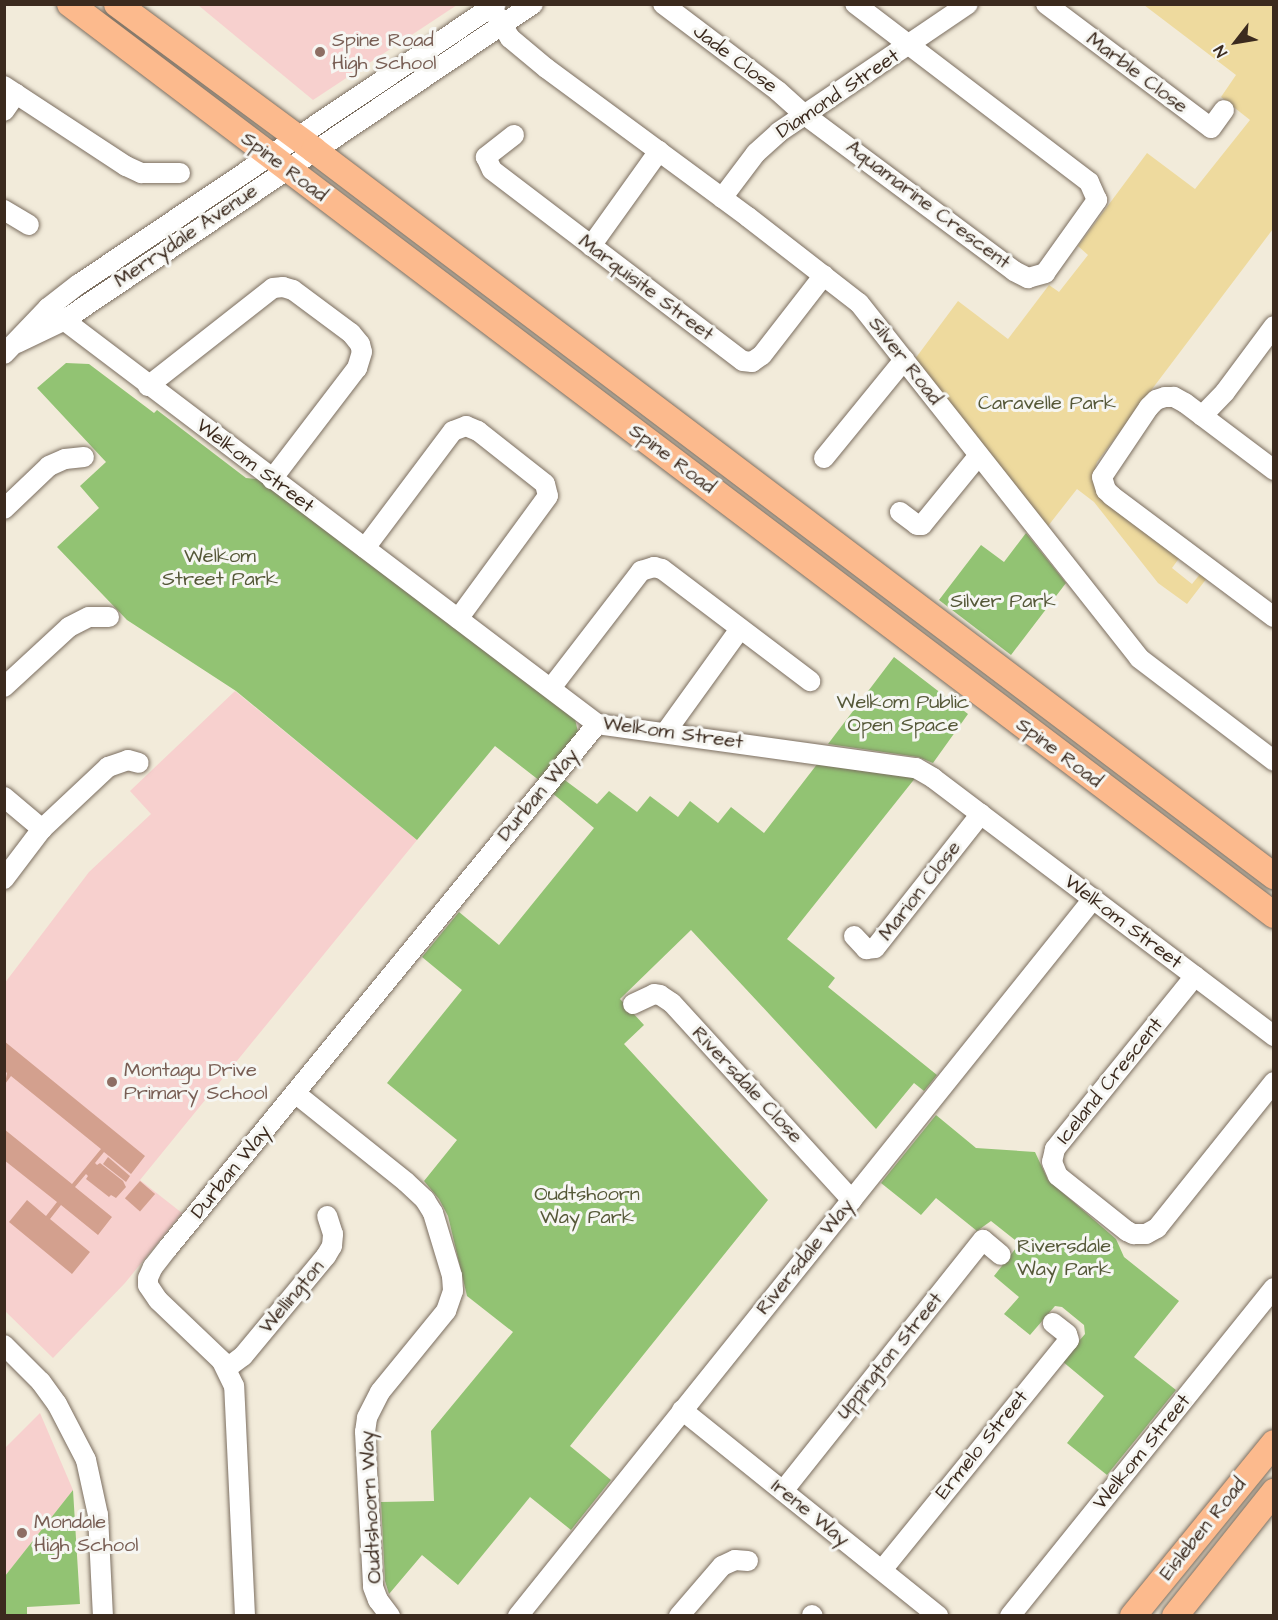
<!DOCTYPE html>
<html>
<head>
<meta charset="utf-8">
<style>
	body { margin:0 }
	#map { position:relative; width:1278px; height:1620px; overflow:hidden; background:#f2ebda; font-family:"Architects Daughter",sans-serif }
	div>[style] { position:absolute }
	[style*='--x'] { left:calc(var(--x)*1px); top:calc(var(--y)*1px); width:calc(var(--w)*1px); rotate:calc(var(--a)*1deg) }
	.built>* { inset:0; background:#f7d0ce }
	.green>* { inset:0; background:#92c373 }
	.sand>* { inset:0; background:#eeda9e }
	.building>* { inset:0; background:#d3a08e; transform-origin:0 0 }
	.roads { filter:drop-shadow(0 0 2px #7b6e60) drop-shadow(0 0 2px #7b6e60) }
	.minor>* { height:20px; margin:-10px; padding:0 10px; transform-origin:10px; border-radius:10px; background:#fff }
	.major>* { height:26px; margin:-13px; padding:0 13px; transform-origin:13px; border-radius:13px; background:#fcba8d }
	.dots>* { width:16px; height:16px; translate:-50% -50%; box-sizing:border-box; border:3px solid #f6f6f2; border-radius:50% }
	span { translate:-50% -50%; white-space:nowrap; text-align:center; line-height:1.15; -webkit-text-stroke:6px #f6f6f2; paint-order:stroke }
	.education-label { font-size:20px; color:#785e54 }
	.left { translate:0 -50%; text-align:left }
	.street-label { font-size:20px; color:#3b2a1e }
	.park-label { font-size:20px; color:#555838 }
	.frame { position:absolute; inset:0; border:6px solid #3b2a1e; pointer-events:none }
	.north { position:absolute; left:1206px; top:12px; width:60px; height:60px; -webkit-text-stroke:4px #f6f6f2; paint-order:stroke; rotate:239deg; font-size:16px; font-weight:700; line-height:24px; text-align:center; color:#3b2a1e }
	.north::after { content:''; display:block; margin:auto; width:21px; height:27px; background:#3b2a1e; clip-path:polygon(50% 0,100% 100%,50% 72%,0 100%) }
</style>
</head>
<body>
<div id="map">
	<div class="built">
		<div style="clip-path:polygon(198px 5px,457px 5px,313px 100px)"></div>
		<div style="clip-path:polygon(235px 691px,417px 840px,140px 1180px,182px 1213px,125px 1283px,53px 1358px,5px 1311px,4px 984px,89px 872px,151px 814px,130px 791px)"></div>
		<div style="clip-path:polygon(40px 1413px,73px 1490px,5px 1576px,5px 1448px)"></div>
	</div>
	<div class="green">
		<div style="clip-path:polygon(66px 363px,89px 364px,154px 413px,157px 410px,246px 478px,257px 479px,575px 719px,578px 732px,540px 781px,495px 746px,417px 840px,236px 691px,127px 620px,57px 547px,99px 508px,80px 486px,106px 462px,37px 388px)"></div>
		<div style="clip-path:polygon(1026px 533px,1066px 583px,1011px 655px,939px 600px,981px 545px,1004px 562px)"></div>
		<div style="clip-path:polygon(894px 657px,968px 714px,933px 763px,918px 757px,828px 744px)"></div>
		<div style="clip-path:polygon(818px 763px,916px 777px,787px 939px,835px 978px,828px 987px,937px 1075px,924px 1091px,914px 1083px,876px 1129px,691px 930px,620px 999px,644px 1025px,624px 1044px,768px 1200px,570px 1446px,611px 1480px,571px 1530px,530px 1497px,458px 1585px,422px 1555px,389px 1594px,385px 1581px,381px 1502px,434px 1501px,431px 1431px,513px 1332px,467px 1296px,448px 1216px,439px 1199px,424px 1181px,457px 1140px,387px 1083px,462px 990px,422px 957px,459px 912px,499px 945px,594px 828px,551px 792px,562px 778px,597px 804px,609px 791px,637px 812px,650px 796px,678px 817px,690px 801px,718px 823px,731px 807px,764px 833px)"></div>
		<div style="clip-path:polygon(936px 1115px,976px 1148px,1035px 1152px,1048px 1180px,1116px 1239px,1124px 1257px,1179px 1301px,1134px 1357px,1176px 1390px,1107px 1475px,1067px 1443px,1104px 1396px,1062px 1361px,1085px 1334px,1084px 1325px,1062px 1307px,1055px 1306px,1030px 1335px,1004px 1314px,1019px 1297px,994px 1276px,1016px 1248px,1015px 1240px,991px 1221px,977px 1231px,936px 1198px,921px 1215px,881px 1183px)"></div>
		<div style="clip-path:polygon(73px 1490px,80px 1604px,27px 1607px,27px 1615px,5px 1615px,5px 1576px)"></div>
	</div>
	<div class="sand">
		<div style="clip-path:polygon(1144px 5px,1273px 5px,1273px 229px,1097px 462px,1095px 469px,1094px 475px,1180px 557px,1172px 568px,1192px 584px,1201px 573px,1207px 578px,1187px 604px,1158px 583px,1094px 502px,1077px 489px,1048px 526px,915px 359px,958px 301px,1008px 339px,1049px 285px,1059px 292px,1088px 255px,1078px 246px,1147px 153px,1195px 189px,1250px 120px,1221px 97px,1236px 75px)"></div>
	</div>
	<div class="building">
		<div style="clip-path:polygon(4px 1041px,145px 1156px,131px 1174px,104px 1152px,95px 1163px,97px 1165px,100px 1163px,123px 1181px,126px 1187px,116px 1198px,111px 1195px,109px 1197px,86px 1179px,88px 1176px,86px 1174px,75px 1187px,112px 1217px,98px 1235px,61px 1205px,50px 1219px,90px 1252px,72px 1274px,9px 1222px,27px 1200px,46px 1216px,57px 1202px,4px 1160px,4px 1129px,72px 1184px,101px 1149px,11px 1076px,5px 1084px,7px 1073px,4px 1070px)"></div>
		<div style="clip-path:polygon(108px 1157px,130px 1176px,126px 1182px,103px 1164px)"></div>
		<div style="left:140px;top:1181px;width:20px;height:23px;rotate:41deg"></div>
	</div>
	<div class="roads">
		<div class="minor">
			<div style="--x:663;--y:4;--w:144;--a:37.1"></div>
			<div style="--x:778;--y:91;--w:36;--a:42"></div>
			<div style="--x:805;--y:115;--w:261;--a:36.7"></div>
			<div style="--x:1014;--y:271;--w:16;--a:27"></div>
			<div style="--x:1028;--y:278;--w:18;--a:-16"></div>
			<div style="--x:1045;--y:273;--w:90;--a:-54.5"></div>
			<div style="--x:1097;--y:200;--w:20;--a:-114"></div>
			<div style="--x:1089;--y:182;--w:294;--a:-142.7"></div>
			<div style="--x:1046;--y:4;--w:206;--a:36.9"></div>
			<div style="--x:1211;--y:128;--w:22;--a:-54"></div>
			<div style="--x:492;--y:8;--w:35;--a:59"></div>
			<div style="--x:510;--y:38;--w:47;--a:39.8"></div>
			<div style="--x:546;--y:68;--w:251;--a:36.4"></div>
			<div style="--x:748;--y:217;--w:140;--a:37.8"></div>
			<div style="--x:859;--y:303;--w:452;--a:51.7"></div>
			<div style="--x:1139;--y:658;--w:170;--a:37.3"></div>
			<div style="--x:4;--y:86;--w:146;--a:33.3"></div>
			<div style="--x:126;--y:166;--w:17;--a:25"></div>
			<div style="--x:141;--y:173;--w:39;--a:0"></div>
			<div style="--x:4;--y:111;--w:21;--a:-55"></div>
			<div style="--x:514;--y:135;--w:36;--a:142"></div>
			<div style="--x:486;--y:157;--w:14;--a:65"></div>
			<div style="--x:492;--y:170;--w:315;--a:37.3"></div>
			<div style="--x:743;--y:361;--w:9;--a:6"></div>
			<div style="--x:752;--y:362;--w:12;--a:-35"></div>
			<div style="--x:762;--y:355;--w:101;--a:-52.2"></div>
			<div style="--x:722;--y:198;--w:56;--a:-52.9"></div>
			<div style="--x:756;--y:153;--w:31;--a:-42"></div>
			<div style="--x:779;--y:132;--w:228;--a:-34.1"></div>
			<div style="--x:4;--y:210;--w:29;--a:31"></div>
			<div style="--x:591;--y:246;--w:117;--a:-54.4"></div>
			<div style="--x:48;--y:308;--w:689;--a:37.15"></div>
			<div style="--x:597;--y:724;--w:322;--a:7.9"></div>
			<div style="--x:916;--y:768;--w:20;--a:30"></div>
			<div style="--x:933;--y:778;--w:428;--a:37.1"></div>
			<div style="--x:17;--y:343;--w:51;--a:-25.6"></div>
			<div style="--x:63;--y:321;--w:567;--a:-34"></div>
			<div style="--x:4;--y:354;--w:64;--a:-46.3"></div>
			<div style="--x:48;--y:308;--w:39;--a:-38"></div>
			<div style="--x:79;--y:284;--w:502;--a:-33.88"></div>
			<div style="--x:148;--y:386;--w:159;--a:-38.1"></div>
			<div style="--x:273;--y:288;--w:10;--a:-6"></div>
			<div style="--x:283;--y:287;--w:10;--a:17"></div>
			<div style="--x:293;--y:290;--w:72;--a:36.6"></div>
			<div style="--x:351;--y:333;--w:14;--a:51"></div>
			<div style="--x:360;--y:344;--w:8;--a:76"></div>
			<div style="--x:362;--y:352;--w:17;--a:107"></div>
			<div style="--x:357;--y:368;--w:140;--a:127.4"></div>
			<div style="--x:1202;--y:416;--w:33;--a:-46"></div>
			<div style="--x:1225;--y:392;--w:82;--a:-53.4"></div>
			<div style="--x:824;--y:458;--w:127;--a:-50.8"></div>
			<div style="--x:1274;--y:470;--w:111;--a:-143"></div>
			<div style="--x:1185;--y:403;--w:13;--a:-151"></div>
			<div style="--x:1174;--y:397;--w:9;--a:180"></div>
			<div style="--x:1165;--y:397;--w:9;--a:162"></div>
			<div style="--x:1156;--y:400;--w:10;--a:135"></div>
			<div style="--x:1149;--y:407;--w:84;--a:123.9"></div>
			<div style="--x:1102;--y:477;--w:14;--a:73"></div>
			<div style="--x:1106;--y:490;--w:8;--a:45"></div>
			<div style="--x:1112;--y:496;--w:202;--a:36.8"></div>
			<div style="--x:4;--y:509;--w:62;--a:-43.7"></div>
			<div style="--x:49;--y:466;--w:17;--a:-24"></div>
			<div style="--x:65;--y:459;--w:19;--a:-6"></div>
			<div style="--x:900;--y:512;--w:21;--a:37"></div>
			<div style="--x:917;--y:525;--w:5;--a:0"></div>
			<div style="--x:922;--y:525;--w:90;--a:-50.8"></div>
			<div style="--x:365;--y:548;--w:146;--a:-53.1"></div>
			<div style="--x:453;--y:431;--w:14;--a:-21"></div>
			<div style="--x:466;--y:426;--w:13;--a:23"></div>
			<div style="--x:478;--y:431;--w:85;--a:38.3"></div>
			<div style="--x:545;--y:484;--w:12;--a:76"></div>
			<div style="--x:548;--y:496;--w:152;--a:126.2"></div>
			<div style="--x:4;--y:687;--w:88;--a:-42.7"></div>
			<div style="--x:69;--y:627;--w:22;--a:-27"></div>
			<div style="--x:89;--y:617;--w:20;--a:0"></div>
			<div style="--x:551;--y:688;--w:148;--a:-52.4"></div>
			<div style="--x:641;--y:571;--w:14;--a:-17"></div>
			<div style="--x:654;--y:567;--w:8;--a:14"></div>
			<div style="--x:662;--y:569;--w:186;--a:37.1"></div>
			<div style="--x:665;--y:733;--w:128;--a:-54.2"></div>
			<div style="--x:4;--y:797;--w:50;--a:40.1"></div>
			<div style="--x:4;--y:879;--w:63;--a:-52.8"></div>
			<div style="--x:42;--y:829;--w:91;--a:-43.2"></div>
			<div style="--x:108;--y:767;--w:21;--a:-19"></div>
			<div style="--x:128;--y:760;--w:11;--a:15"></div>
			<div style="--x:854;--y:936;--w:18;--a:47"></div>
			<div style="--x:866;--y:949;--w:9;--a:-6"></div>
			<div style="--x:875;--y:948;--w:171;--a:-51.7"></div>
			<div style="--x:1195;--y:976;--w:223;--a:129"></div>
			<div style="--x:1055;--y:1149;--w:13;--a:103"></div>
			<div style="--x:1052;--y:1162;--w:15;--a:67"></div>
			<div style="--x:1058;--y:1176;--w:88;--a:38.6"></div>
			<div style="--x:1127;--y:1231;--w:7;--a:27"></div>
			<div style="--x:1133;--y:1234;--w:13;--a:0"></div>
			<div style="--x:1146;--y:1234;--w:13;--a:-29"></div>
			<div style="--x:1157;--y:1228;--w:187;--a:-51.3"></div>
			<div style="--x:633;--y:1004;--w:23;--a:-25"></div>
			<div style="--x:654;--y:994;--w:6;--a:9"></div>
			<div style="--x:660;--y:995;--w:14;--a:34"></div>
			<div style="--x:672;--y:1003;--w:267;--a:47.6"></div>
			<div style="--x:295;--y:1093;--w:142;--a:38.7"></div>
			<div style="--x:406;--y:1182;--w:26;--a:43"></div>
			<div style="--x:425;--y:1200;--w:15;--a:58"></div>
			<div style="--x:433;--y:1213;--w:66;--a:73.2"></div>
			<div style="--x:452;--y:1276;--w:15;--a:86"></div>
			<div style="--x:453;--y:1291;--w:21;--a:109"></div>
			<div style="--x:446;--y:1311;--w:104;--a:129.2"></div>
			<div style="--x:380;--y:1392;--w:29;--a:117"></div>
			<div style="--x:367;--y:1418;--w:14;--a:98"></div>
			<div style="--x:365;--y:1432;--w:155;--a:87"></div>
			<div style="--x:373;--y:1587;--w:14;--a:69"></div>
			<div style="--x:378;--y:1600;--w:20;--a:53"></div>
			<div style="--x:4;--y:1345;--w:52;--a:45"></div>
			<div style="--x:41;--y:1382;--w:27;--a:54"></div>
			<div style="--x:57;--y:1404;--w:63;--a:62.6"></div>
			<div style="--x:86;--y:1460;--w:56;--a:77.7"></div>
			<div style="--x:98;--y:1515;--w:101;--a:87.2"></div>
			<div style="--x:227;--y:1368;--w:20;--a:-37"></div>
			<div style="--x:243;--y:1356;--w:130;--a:-50.3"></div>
			<div style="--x:326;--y:1256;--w:12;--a:-59"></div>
			<div style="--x:332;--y:1246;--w:12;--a:-85"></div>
			<div style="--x:333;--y:1234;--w:19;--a:-108"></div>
			<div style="--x:682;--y:1410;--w:329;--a:38.8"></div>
			<div style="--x:783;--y:1491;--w:321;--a:-51.5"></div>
			<div style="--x:983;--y:1240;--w:23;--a:40"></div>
			<div style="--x:882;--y:1570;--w:296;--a:-50.9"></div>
			<div style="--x:1069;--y:1340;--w:6;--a:-108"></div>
			<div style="--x:1067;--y:1334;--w:18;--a:-142"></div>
			<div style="--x:812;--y:1615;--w:1;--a:45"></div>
			<div style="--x:245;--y:1616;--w:230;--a:-92.7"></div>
			<div style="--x:234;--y:1386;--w:28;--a:-116"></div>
			<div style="--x:222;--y:1361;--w:88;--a:-136.4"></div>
			<div style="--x:158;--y:1300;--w:18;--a:-124"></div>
			<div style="--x:148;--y:1285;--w:7;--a:-90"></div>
			<div style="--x:148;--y:1278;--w:12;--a:-66"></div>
			<div style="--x:153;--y:1267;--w:24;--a:-52"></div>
			<div style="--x:168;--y:1248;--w:677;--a:-50.69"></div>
			<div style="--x:518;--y:1616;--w:919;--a:-51.27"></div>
			<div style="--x:679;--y:1616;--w:66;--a:-49.3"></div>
			<div style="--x:722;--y:1566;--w:14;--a:-25"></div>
			<div style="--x:735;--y:1560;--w:13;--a:4"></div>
			<div style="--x:1010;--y:1616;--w:421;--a:-51.2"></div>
		</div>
		<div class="major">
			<div style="--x:70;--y:4;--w:1510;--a:37.11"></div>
			<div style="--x:117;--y:4;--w:245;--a:36.5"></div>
			<div style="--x:314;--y:150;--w:1204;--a:37.1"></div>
			<div style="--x:1133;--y:1616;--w:223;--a:-50.8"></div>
			<div style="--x:1175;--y:1616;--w:159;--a:-51.4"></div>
		</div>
	</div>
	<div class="dots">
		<div style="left:320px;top:52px;background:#8d6e63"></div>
		<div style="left:112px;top:1082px;background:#8d6e63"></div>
		<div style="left:22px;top:1533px;background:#8d6e63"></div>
	</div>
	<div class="education-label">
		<span class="left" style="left:332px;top:52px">Spine Road<br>High School</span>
		<span class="left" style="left:124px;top:1082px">Montagu Drive<br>Primary School</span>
		<span class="left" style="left:34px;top:1534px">Mondale<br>High School</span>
	</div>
	<div class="street-label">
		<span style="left:735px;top:59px;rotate:37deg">Jade Close</span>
		<span style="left:1137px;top:73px;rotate:37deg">Marble Close</span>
		<span style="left:838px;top:94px;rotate:-34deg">Diamond Street</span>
		<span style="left:284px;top:167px;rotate:37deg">Spine Road</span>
		<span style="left:928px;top:205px;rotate:37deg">Aquamarine Crescent</span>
		<span style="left:186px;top:236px;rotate:-34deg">Merrydale Avenue</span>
		<span style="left:646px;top:288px;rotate:37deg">Marquisite Street</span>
		<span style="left:905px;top:361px;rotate:52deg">Silver Road</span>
		<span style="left:672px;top:459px;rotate:37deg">Spine Road</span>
		<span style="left:255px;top:466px;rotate:37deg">Welkom Street</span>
		<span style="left:673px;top:733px;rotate:8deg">Welkom Street</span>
		<span style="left:1059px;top:753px;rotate:37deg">Spine Road</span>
		<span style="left:538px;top:795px;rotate:-50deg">Durban Way</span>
		<span style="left:920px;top:891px;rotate:-52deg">Marion Close</span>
		<span style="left:1123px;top:922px;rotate:37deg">Welkom Street</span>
		<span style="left:1110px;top:1081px;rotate:-51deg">Iceland Crescent</span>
		<span style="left:747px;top:1085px;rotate:47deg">Riversdale Close</span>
		<span style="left:231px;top:1172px;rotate:-51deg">Durban Way</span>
		<span style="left:805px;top:1257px;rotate:-51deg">Riversdale Way</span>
		<span style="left:292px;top:1297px;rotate:-50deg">Wellington</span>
		<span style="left:890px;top:1356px;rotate:-51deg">Uppington Street</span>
		<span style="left:982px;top:1445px;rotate:-51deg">Ermelo Street</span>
		<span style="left:1142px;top:1452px;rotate:-51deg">Welkom Street</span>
		<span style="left:371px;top:1507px;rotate:-93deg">Oudtshoorn Way</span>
		<span style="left:810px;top:1513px;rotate:39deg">Irene Way</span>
		<span style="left:1203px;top:1529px;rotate:-51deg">Eisleben Road</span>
	</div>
	<div class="park-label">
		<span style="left:1047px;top:403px">Caravelle Park</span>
		<span style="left:220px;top:568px">Welkom<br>Street Park</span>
		<span style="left:1003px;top:601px">Silver Park</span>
		<span style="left:903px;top:714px">Welkom Public<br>Open Space</span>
		<span style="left:587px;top:1206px">Oudtshoorn<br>Way Park</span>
		<span style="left:1064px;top:1258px">Riversdale<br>Way Park</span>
	</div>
	<div class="frame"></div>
	<div class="north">N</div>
</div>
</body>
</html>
